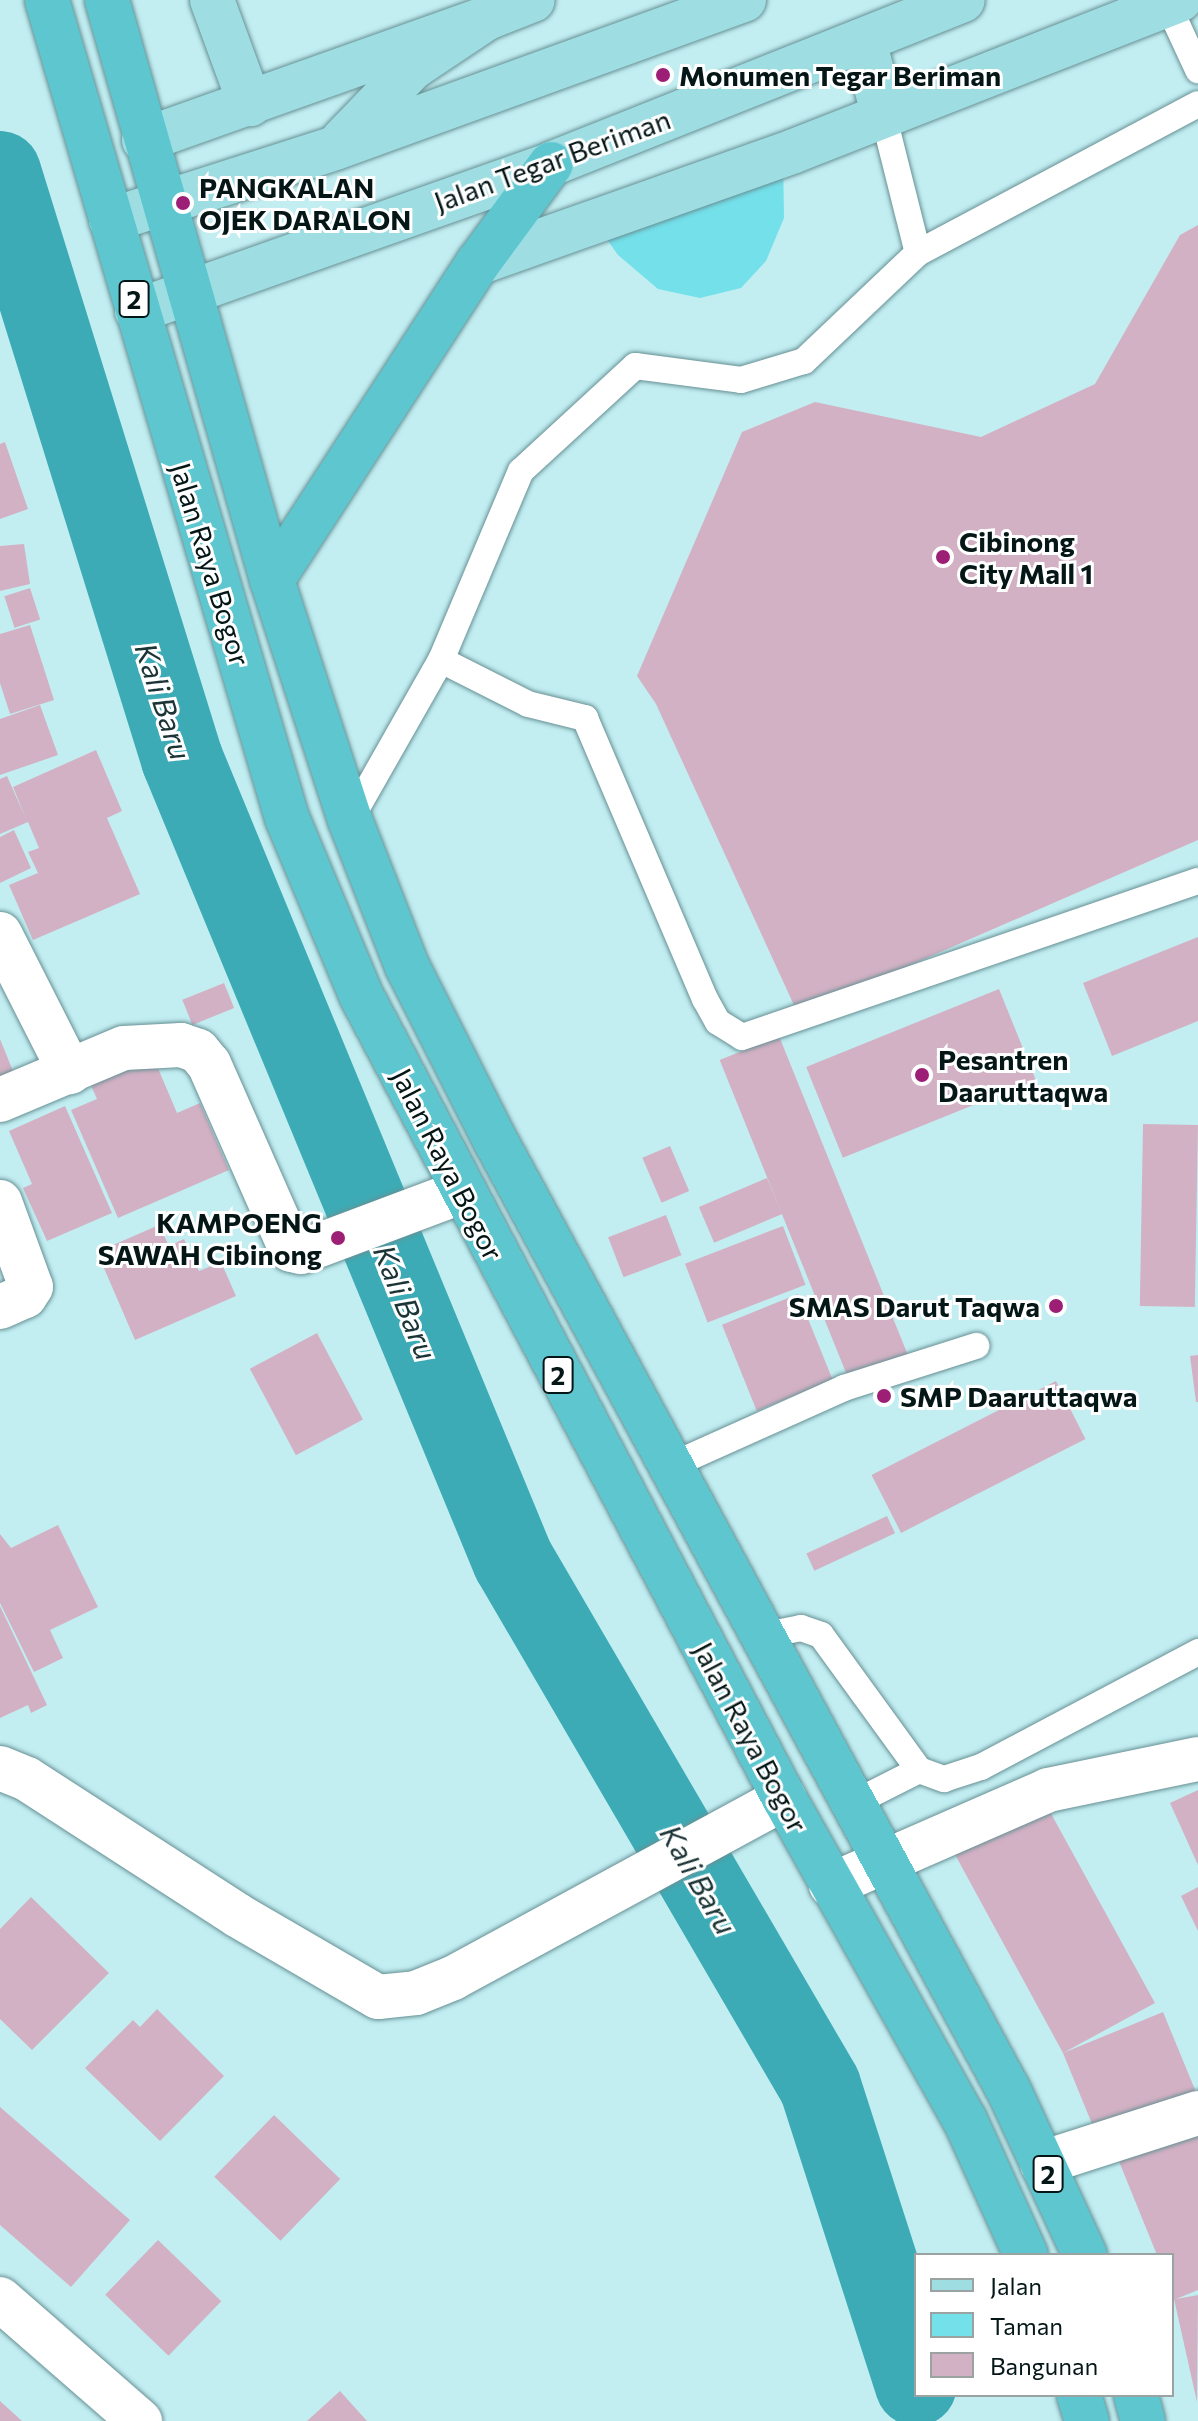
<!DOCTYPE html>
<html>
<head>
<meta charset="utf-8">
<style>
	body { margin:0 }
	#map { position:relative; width:1198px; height:2421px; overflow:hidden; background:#c2eef2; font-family:Commissioner,sans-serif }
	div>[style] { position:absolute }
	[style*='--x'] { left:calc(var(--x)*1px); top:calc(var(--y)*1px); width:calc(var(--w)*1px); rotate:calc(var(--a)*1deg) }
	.green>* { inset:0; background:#74e0ea }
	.river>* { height:82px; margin:-41px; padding:0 41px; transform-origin:41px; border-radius:41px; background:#3dabb5 }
	.building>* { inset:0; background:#d3b1c4; transform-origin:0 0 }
	.roads { filter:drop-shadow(0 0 2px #679094) drop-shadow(0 0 2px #679094) }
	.lane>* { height:26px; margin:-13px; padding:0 13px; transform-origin:13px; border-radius:13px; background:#fff }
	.street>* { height:44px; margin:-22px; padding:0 22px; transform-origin:22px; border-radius:22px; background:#fff }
	.primary>* { height:44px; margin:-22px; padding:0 22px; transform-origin:22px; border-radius:22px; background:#9edde2 }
	.highway>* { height:44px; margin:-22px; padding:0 22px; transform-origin:22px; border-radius:22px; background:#5dc6cf }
	.dots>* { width:22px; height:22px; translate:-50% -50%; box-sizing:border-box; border:4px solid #fff; border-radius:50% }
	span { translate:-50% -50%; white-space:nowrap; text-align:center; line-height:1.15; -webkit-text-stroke:6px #fff; paint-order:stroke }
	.shield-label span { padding:2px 6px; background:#fff; border:2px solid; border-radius:6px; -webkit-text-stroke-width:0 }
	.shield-label { font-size:26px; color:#051617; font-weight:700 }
	.poi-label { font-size:28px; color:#051617; font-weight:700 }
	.left { translate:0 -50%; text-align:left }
	.right { translate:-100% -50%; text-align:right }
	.street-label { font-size:28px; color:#051617 }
	.water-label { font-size:30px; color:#1c3436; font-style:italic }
	.legend { position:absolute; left:914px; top:2253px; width:260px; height:144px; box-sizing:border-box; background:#fff; border:2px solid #9ba2a2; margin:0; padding:10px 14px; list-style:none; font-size:24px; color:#051617 }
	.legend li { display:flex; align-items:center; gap:16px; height:40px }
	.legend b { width:40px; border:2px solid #9ba2a2 }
</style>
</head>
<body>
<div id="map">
	<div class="green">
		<div style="clip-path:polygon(783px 158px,784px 218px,766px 261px,741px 288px,700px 298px,658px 289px,618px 255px,596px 224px)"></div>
	</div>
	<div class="river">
		<div style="--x:0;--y:172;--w:615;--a:72.77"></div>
		<div style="--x:182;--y:759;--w:867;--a:67.55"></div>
		<div style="--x:513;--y:1560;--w:609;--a:59.73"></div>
		<div style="--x:820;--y:2086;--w:314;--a:72.2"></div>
	</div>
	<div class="building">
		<div style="clip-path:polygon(1198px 225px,1198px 840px,798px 1014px,656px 704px,637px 676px,742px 432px,815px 402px,981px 437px,1095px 384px,1180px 235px)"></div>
		<div style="clip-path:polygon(5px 442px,28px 509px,0 519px,0 444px)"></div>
		<div style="clip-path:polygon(24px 544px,30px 584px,0 591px,0 546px)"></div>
		<div style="left:30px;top:588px;width:33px;height:27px;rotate:72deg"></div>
		<div style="clip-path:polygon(30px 625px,54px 700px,10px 714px,0 683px,0 634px)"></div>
		<div style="clip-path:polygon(40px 705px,58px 755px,0 775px,0 719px)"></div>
		<div style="clip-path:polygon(96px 750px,122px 811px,107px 818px,140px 894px,33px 940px,9px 885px,38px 873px,28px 852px,39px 848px,28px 822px,0 834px,0 779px,7px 776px,26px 819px,13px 787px)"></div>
		<div style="clip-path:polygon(14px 830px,31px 868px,0 883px,0 837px)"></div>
		<div style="clip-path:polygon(1198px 937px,1198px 1021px,1112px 1056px,1083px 983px)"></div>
		<div style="left:224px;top:983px;width:27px;height:45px;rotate:68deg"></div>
		<div style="left:999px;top:989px;width:98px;height:208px;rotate:68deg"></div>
		<div style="left:779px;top:1036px;width:347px;height:64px;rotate:68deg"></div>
		<div style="clip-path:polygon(0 1039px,17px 1081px,0 1088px)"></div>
		<div style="clip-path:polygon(152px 1054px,177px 1113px,200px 1103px,229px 1170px,118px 1218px,71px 1110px,97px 1099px,89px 1081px)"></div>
		<div style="clip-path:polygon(65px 1106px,112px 1213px,47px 1241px,23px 1188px,32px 1184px,9px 1131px)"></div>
		<div style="left:1143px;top:1124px;width:55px;height:182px;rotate:1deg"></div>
		<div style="left:670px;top:1146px;width:49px;height:30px;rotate:67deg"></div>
		<div style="left:767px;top:1178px;width:39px;height:74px;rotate:67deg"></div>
		<div style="left:666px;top:1215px;width:43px;height:62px;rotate:69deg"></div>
		<div style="clip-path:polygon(159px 1225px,169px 1246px,184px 1239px,199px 1271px,221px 1262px,236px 1296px,135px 1340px,97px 1252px)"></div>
		<div style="left:783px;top:1226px;width:63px;height:105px;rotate:69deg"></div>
		<div style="left:798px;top:1294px;width:93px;height:82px;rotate:68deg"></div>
		<div style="left:317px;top:1333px;width:98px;height:76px;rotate:62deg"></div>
		<div style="clip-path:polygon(1198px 1355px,1198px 1402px,1196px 1402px,1190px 1356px)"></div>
		<div style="left:1056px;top:1381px;width:65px;height:207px;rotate:63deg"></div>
		<div style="left:887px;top:1516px;width:19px;height:89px;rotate:65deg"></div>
		<div style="clip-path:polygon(58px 1525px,98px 1607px,50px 1630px,63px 1658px,34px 1672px,0 1603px,0 1534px,11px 1548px)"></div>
		<div style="clip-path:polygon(0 1606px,47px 1705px,31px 1713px,28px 1705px,0 1718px)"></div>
		<div style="clip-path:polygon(1198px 1790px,1198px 1865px,1170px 1803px)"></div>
		<div style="clip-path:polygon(1043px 1799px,1155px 2003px,1063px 2053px,1163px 2012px,1198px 2097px,1099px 2141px,1063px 2053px,952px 1849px)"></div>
		<div style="clip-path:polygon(1198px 1887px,1198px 1931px,1181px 1896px)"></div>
		<div style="clip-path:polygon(31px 1897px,109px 1973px,32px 2050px,0 2019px,0 1929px)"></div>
		<div style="clip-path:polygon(157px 2009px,224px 2076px,160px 2141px,85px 2068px,133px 2020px,140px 2027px)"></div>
		<div style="clip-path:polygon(0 2107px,130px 2220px,71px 2287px,0 2225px)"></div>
		<div style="left:274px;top:2115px;width:92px;height:86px;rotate:44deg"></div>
		<div style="clip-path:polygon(1198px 2126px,1198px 2290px,1176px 2299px,1198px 2295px,1197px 2402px,1172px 2290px,1172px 2255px,1157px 2255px,1118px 2159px)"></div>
		<div style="left:158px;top:2240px;width:88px;height:76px;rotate:44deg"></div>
		<div style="clip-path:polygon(340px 2391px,367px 2421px,307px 2421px)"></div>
		<div style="clip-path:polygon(0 2401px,22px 2421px,0 2421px)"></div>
	</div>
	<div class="roads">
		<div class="lane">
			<div style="--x:1168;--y:5;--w:72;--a:65.2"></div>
			<div style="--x:883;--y:114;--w:143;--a:75.9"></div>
			<div style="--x:441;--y:660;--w:97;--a:26.8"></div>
			<div style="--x:528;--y:704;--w:59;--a:13.8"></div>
			<div style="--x:585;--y:718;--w:306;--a:66.9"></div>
			<div style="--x:705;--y:999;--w:26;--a:61"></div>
			<div style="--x:718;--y:1022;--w:28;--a:32"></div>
			<div style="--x:742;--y:1037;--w:482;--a:-18.9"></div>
			<div style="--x:350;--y:820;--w:184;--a:-60.4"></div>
			<div style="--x:441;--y:660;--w:205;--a:-67.1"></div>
			<div style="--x:521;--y:471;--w:155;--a:-42.6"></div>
			<div style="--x:635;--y:366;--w:107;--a:7.5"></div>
			<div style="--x:741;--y:380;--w:66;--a:-16.8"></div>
			<div style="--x:804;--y:361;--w:157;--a:-43.5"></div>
			<div style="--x:918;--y:253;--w:317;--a:-28"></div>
			<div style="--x:670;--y:1466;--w:191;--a:-24.1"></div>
			<div style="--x:844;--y:1388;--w:139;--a:-17.7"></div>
			<div style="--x:761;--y:1636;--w:41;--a:-11.3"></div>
			<div style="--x:801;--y:1628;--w:21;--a:19"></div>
			<div style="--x:821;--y:1635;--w:167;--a:54"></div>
			<div style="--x:919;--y:1770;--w:27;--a:20"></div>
			<div style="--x:944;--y:1779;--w:39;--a:-18"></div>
			<div style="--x:981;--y:1767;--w:246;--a:-27.9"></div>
			<div style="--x:852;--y:1804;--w:75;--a:-26.9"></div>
		</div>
		<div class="street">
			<div style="--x:0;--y:934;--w:155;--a:63.1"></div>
			<div style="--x:0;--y:1100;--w:134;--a:-22.8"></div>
			<div style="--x:124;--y:1048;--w:57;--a:-3"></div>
			<div style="--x:181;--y:1045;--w:18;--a:19"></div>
			<div style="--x:198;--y:1051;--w:17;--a:50"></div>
			<div style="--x:209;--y:1064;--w:203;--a:66.2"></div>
			<div style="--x:291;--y:1250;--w:10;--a:11"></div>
			<div style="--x:301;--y:1252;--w:171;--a:-20.6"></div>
			<div style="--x:0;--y:1202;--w:90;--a:70"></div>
			<div style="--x:31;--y:1287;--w:11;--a:124"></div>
			<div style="--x:25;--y:1296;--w:27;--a:156"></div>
			<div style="--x:0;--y:1768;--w:29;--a:22"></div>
			<div style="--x:27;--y:1779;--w:250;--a:32.9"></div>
			<div style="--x:237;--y:1915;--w:163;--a:30.2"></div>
			<div style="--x:378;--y:1997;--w:38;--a:-6"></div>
			<div style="--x:416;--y:1993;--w:40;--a:-22"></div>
			<div style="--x:453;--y:1978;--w:377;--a:-28.5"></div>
			<div style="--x:831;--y:1885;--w:237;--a:-23.6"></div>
			<div style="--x:1048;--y:1790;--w:153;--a:-11.7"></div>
			<div style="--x:1042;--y:2163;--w:164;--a:-17.8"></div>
			<div style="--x:0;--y:2299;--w:186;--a:41.1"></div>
		</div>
		<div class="primary">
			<div style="--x:212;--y:0;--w:111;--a:69.9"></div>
			<div style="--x:864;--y:40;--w:76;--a:75.6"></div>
			<div style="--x:144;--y:140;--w:364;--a:-19.6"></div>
			<div style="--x:342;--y:141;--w:101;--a:-46.2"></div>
			<div style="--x:412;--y:68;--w:90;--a:-33.7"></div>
			<div style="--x:487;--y:18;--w:49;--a:-21.4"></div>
			<div style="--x:111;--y:220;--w:235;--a:-17.8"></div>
			<div style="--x:335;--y:148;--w:435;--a:-19.9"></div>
			<div style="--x:478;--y:263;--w:335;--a:-19.5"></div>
			<div style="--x:794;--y:151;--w:414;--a:-21.4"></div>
			<div style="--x:137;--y:311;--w:439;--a:-19.5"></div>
			<div style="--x:551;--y:164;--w:443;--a:-21.7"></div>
		</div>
		<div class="highway">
			<div style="--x:47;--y:0;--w:852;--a:73.65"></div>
			<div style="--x:287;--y:818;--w:192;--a:67.3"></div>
			<div style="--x:361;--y:995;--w:908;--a:62.22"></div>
			<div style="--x:784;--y:1798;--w:369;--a:60.7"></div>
			<div style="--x:965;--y:2120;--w:148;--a:65.7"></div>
			<div style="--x:107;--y:0;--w:603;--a:74.12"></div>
			<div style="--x:272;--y:580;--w:252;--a:72"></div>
			<div style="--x:350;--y:820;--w:157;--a:68.7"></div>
			<div style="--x:407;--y:966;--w:195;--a:63.2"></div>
			<div style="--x:495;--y:1140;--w:1083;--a:61.61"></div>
			<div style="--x:1010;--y:2093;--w:179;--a:65.2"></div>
			<div style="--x:272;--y:580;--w:378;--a:-57"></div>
			<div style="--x:478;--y:263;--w:123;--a:-53.6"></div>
			<div style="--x:1079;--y:2395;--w:27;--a:73"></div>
			<div style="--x:1136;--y:2395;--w:27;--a:75"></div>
		</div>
	</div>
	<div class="dots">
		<div style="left:663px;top:75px;background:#9d1f75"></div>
		<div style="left:183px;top:203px;background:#9d1f75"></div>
		<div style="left:943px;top:557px;background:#9d1f75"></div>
		<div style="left:922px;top:1075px;background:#9d1f75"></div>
		<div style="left:338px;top:1238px;background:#9d1f75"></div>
		<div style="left:1056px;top:1306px;background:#9d1f75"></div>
		<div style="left:884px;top:1396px;background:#9d1f75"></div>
	</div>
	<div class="shield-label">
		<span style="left:134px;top:299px">2</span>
		<span style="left:558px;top:1375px">2</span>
		<span style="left:1048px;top:2174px">2</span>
	</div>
	<div class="poi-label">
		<span class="left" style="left:679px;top:75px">Monumen Tegar Beriman</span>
		<span class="left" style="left:199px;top:203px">PANGKALAN<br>OJEK DARALON</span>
		<span class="left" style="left:959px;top:557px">Cibinong<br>City Mall 1</span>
		<span class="left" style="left:938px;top:1075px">Pesantren<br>Daaruttaqwa</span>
		<span class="right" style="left:322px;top:1238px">KAMPOENG<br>SAWAH Cibinong</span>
		<span class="right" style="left:1040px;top:1306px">SMAS Darut Taqwa</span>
		<span class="left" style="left:900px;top:1396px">SMP Daaruttaqwa</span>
	</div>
	<div class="street-label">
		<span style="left:552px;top:160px;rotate:-20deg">Jalan Tegar Beriman</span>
		<span style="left:211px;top:564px;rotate:73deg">Jalan Raya Bogor</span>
		<span style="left:448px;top:1164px;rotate:63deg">Jalan Raya Bogor</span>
		<span style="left:751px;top:1737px;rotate:62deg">Jalan Raya Bogor</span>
	</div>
	<div class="water-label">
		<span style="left:164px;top:701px;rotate:72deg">Kali Baru</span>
		<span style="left:406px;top:1302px;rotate:68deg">Kali Baru</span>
		<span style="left:699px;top:1879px;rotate:60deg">Kali Baru</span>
	</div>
	<ul class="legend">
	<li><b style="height:10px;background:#9edde2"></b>Jalan</li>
	<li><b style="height:22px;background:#74e0ea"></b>Taman</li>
	<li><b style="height:22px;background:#d3b1c4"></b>Bangunan</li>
	</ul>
</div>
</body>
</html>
